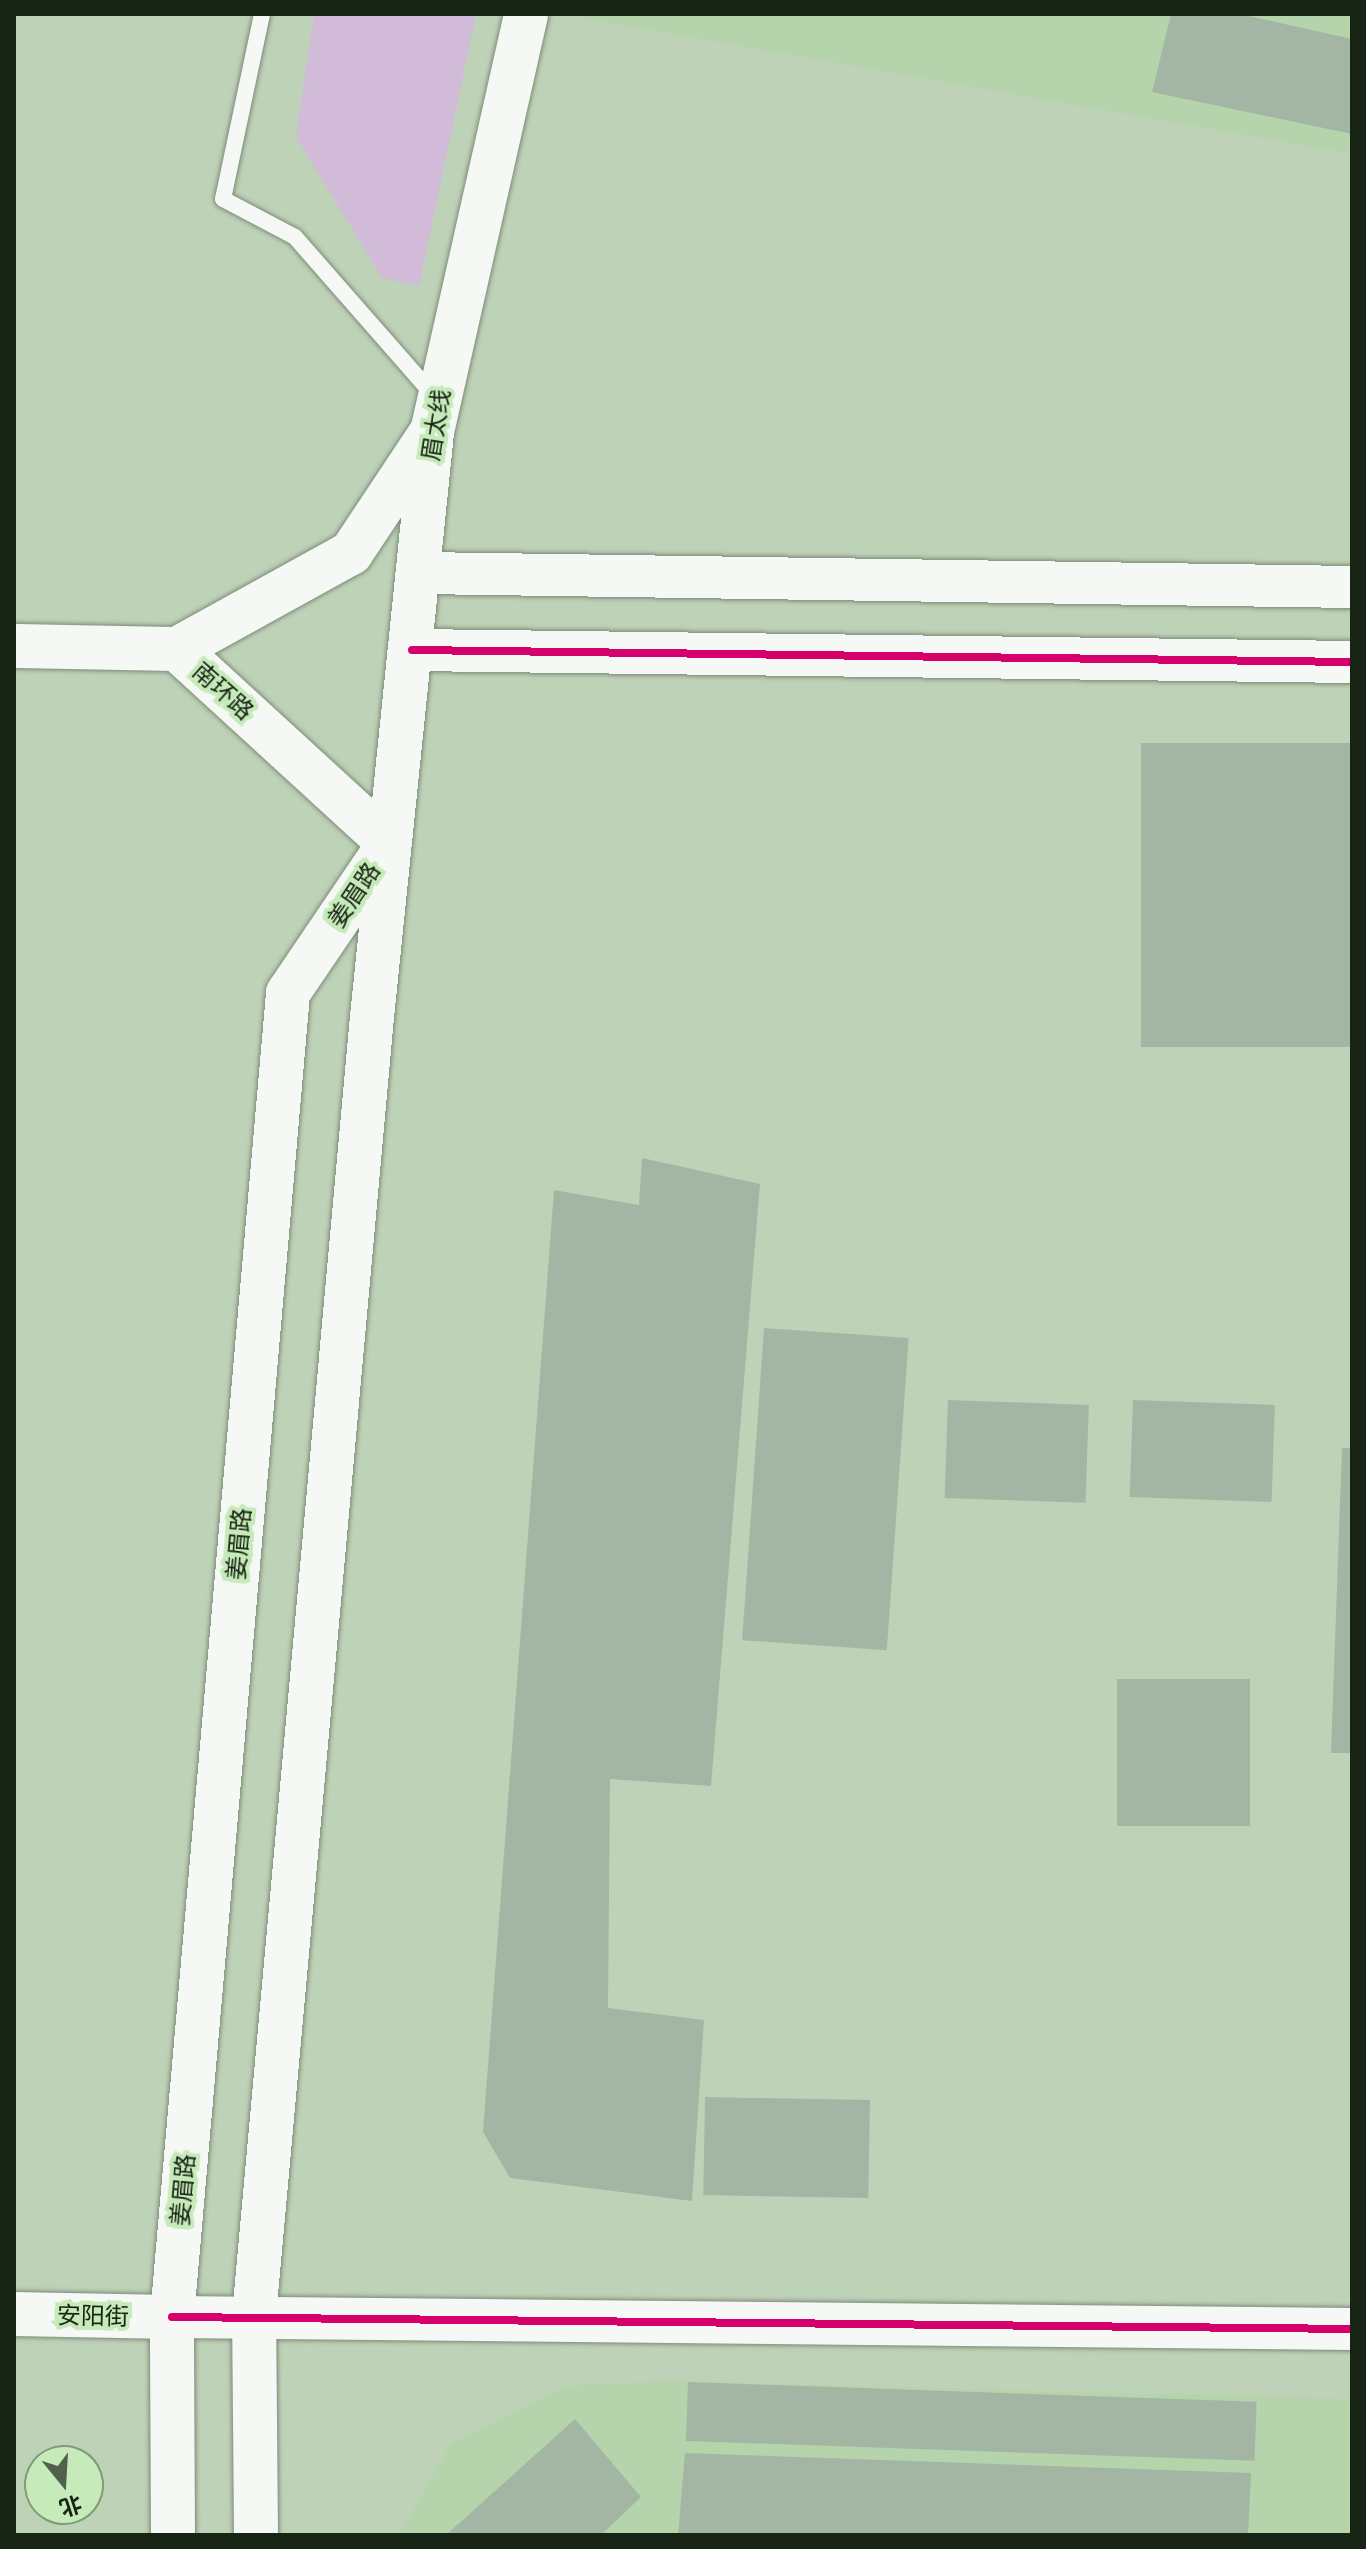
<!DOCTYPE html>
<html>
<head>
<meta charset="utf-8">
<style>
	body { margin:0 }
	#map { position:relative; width:1366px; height:2549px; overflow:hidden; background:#bed2b8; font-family:Mulish,"Noto Sans SC",sans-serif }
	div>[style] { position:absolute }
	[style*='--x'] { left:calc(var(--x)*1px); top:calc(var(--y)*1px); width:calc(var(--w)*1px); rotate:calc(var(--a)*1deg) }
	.built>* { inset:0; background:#b5d4ab }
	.green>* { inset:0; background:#d1bbd8 }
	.building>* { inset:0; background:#a3b6a4; transform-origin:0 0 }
	.roads { filter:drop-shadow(0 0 2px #7d8c78) drop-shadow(0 0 2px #7d8c78) }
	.service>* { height:16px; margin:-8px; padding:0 8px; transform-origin:8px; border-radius:8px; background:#f5f8f4 }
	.tertiary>* { height:42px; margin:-21px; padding:0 21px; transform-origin:21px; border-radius:21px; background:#f5f8f4 }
	.primary>* { height:44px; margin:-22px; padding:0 22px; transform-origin:22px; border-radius:22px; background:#f5f8f4 }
	.trunk>* { height:44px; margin:-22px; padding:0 22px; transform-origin:22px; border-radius:22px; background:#f5f8f4 }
	.cycleway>* { height:8px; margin:-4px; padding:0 4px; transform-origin:4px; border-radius:4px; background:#d6006c }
	span { translate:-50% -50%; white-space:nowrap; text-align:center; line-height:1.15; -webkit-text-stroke:8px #c6eaba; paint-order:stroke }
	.street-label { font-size:24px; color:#182413 }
	.frame { position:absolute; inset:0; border:16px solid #182413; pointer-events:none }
	.north { position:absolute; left:24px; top:2445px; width:80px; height:80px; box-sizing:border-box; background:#c6eaba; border:2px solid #809b77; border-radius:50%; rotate:162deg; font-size:22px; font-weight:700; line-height:32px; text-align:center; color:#182413 }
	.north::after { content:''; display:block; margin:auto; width:28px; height:36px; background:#52614d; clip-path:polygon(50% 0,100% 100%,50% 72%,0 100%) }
</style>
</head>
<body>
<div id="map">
	<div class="built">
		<div style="clip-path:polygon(583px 14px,1352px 14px,1352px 154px,582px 18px)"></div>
		<div style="clip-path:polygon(669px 2381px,1352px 2399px,1352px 2535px,399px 2535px,451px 2444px,566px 2386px)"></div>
	</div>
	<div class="green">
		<div style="clip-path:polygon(314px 14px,476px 14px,419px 286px,382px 278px,296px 137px)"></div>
	</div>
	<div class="building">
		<div style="clip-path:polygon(1171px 14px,1240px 14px,1352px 39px,1352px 134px,1152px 92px)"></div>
		<div style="left:1141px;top:743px;width:211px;height:304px"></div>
		<div style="clip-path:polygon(642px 1158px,760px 1184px,711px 1786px,610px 1779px,608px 2008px,704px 2020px,692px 2201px,510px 2178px,483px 2132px,554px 1190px,639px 1205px)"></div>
		<div style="left:764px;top:1328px;width:145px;height:313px;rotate:4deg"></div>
		<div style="left:948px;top:1400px;width:141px;height:98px;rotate:2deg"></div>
		<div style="left:1133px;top:1400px;width:142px;height:97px;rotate:2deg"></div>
		<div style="clip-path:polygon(1342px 1448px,1352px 1448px,1352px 1753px,1331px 1753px)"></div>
		<div style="left:1117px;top:1679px;width:133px;height:147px"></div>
		<div style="left:870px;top:2100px;width:98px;height:165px;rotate:91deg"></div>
		<div style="left:688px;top:2382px;width:569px;height:59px;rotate:2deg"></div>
		<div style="clip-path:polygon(575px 2419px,641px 2497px,601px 2535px,446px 2535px)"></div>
		<div style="clip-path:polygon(685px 2453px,1251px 2473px,1248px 2535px,678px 2535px)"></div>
	</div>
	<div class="roads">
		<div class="service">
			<div style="--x:262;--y:14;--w:189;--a:101.9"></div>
			<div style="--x:223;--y:199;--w:81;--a:27.8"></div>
			<div style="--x:295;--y:237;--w:211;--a:48.8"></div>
		</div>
		<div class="tertiary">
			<div style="--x:421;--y:573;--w:931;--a:0.86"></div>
			<div style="--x:412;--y:650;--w:940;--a:0.73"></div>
			<div style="--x:172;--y:2317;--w:1180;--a:0.58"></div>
		</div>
		<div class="primary">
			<div style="--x:14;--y:2314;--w:158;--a:1.1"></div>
		</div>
		<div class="trunk">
			<div style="--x:14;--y:646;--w:163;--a:1.1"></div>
			<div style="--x:177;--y:649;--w:287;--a:42.5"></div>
			<div style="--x:177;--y:649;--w:199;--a:-28.9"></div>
			<div style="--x:351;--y:553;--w:143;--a:-56.4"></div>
			<div style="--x:173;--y:2535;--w:218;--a:-90.3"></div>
			<div style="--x:172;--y:2317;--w:1329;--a:-84.99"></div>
			<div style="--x:288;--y:993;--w:175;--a:-55.9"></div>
			<div style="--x:256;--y:2535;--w:219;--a:-90.5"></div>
			<div style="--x:254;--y:2316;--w:1304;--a:-84.81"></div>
			<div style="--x:372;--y:1017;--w:588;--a:-84.14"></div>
			<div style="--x:432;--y:432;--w:428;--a:-77.3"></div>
		</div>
	</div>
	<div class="cycleway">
		<div style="--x:412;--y:650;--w:940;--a:0.73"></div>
		<div style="--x:172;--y:2317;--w:1180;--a:0.58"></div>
	</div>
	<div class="street-label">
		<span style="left:436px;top:425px;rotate:-81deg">眉太线</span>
		<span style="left:223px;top:691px;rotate:42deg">南环路</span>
		<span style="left:354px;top:895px;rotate:-56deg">姜眉路</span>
		<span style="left:239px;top:1544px;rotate:-85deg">姜眉路</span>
		<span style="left:183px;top:2190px;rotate:-85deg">姜眉路</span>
		<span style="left:93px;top:2316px;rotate:1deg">安阳街</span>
	</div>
	<div class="frame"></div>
	<div class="north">北</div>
</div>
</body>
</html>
